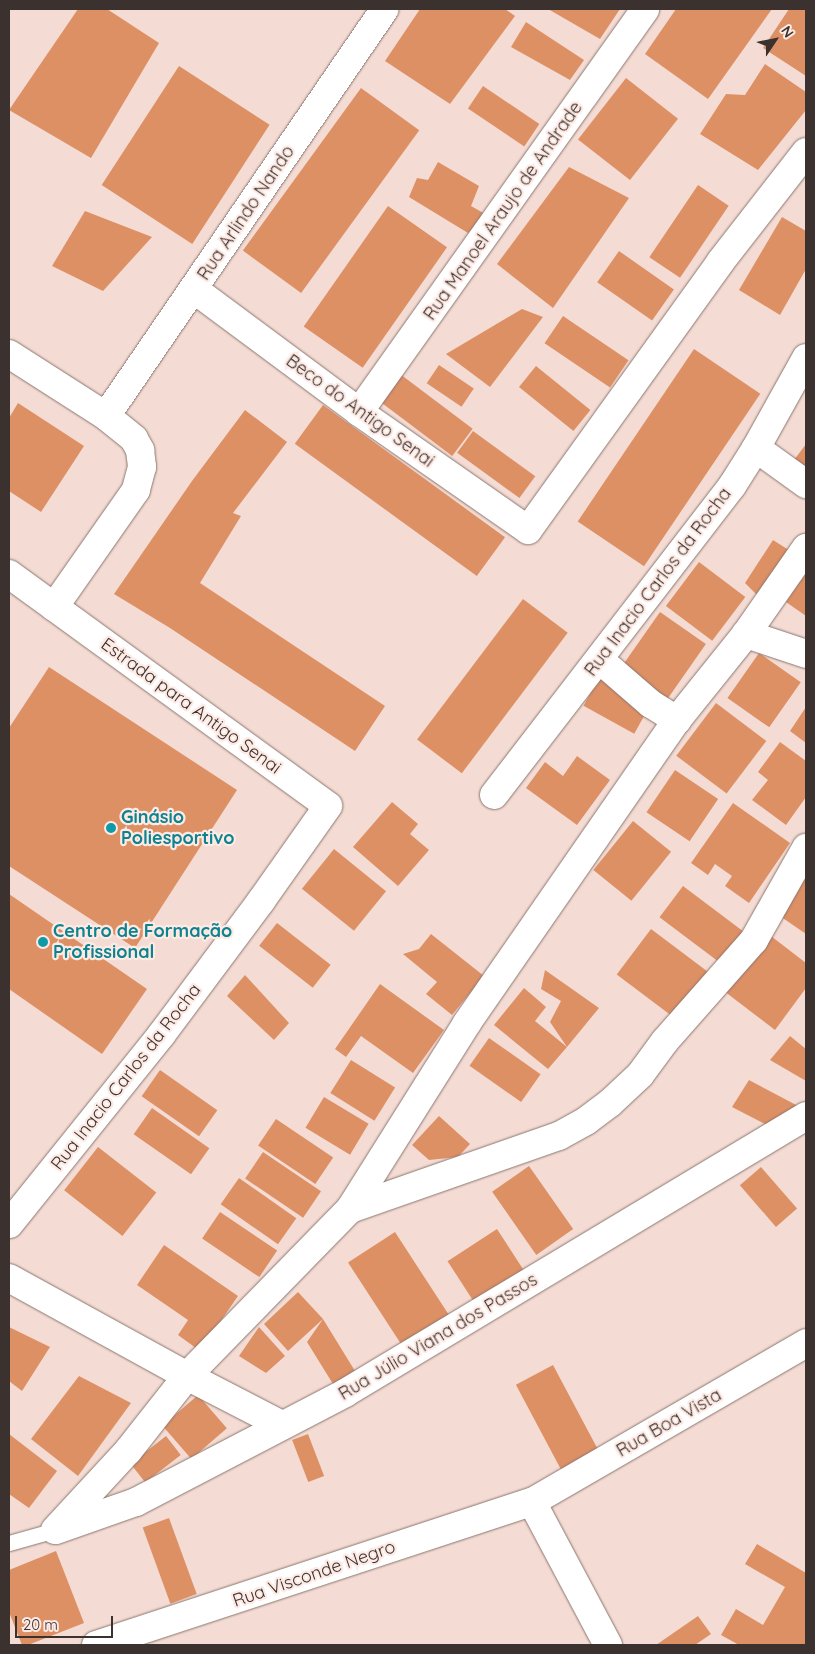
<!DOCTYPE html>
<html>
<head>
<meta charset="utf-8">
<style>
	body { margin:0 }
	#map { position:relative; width:815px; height:1654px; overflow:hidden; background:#f4dcd4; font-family:Quicksand,sans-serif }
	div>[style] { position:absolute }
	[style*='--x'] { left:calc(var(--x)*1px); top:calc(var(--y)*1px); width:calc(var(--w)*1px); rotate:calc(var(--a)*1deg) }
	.building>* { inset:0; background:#de9065; transform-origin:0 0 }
	.roads { filter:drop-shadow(0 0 1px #8b766e) drop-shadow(0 0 1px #8b766e) }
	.service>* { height:15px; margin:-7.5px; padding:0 7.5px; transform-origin:7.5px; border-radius:7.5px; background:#fff }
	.minor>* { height:28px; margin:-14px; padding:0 14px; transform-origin:14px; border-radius:14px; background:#fff }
	.dots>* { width:14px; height:14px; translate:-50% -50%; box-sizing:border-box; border:2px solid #feeae4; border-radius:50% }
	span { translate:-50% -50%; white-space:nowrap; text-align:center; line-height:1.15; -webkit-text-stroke:4.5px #feeae4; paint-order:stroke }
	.street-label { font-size:18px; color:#3b322f }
	.culture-label { font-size:18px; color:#0d838f; font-weight:700 }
	.left { translate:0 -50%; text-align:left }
	.frame { position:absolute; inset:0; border:10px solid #3b322f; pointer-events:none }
	.north { position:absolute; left:750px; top:15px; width:50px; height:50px; -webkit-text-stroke:4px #feeae4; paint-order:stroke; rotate:56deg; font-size:14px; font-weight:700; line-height:20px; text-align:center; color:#3b322f }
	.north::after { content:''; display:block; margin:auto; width:18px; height:22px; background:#3b322f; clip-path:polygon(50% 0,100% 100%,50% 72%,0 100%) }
	.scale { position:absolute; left:15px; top:1616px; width:98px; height:22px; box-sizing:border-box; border:2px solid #3b322f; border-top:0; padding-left:6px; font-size:15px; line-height:18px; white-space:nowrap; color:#3b322f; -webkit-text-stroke:4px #feeae4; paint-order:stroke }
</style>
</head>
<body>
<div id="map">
	<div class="building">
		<div style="clip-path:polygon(78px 9px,107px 9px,159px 43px,91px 158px,9px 110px)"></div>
		<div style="clip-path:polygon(420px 9px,505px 9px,515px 16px,450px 104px,385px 61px)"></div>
		<div style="clip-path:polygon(548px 9px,620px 9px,600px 39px)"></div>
		<div style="clip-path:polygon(676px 9px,772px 9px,708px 99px,645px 54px)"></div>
		<div style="clip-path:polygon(789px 9px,806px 9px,806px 76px,763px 48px)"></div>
		<div style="clip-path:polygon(526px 22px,584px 60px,570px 80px,511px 47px)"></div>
		<div style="clip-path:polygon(765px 64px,806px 92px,806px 110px,758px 170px,700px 134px,726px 94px,745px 95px)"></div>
		<div style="left:179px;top:66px;width:108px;height:142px;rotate:33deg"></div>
		<div style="left:626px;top:78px;width:66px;height:78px;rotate:38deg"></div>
		<div style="left:483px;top:86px;width:68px;height:27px;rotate:34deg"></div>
		<div style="left:361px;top:88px;width:72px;height:201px;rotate:36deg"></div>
		<div style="clip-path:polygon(438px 162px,479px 186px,471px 206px,487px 215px,468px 233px,409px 197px,417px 178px,428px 180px)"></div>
		<div style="clip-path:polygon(569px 167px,629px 198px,553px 308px,497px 264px)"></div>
		<div style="left:698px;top:185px;width:37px;height:87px;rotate:34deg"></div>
		<div style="left:388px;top:206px;width:72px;height:147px;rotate:35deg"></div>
		<div style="clip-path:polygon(85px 211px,152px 237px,103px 291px,52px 266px)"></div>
		<div style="clip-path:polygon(782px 217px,806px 231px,806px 269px,780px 315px,739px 290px)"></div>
		<div style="left:619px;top:251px;width:67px;height:38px;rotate:35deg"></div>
		<div style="clip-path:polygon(522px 309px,543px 317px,490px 387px,446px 354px)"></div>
		<div style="left:563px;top:316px;width:79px;height:33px;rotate:34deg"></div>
		<div style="left:694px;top:349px;width:80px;height:208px;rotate:34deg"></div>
		<div style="left:439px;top:365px;width:42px;height:22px;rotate:34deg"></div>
		<div style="left:536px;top:366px;width:70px;height:27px;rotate:39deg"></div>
		<div style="left:400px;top:374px;width:91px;height:34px;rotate:37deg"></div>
		<div style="clip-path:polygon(18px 403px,84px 446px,41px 512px,9px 491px,9px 418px)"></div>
		<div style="left:323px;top:405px;width:225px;height:48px;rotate:36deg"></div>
		<div style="clip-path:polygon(245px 410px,287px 442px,233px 513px,241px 516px,200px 583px,385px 706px,355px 751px,170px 628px,114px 594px,192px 481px)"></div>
		<div style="left:473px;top:431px;width:77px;height:27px;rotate:36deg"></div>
		<div style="clip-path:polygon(806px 444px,806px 470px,794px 460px)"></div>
		<div style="clip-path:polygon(773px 540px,795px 554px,761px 599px,745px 583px)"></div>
		<div style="left:699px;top:562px;width:58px;height:55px;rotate:37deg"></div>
		<div style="clip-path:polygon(806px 573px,806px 616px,786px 602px)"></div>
		<div style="left:523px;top:599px;width:56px;height:176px;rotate:37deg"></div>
		<div style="left:660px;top:612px;width:56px;height:70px;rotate:35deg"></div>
		<div style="left:759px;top:653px;width:51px;height:55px;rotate:35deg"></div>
		<div style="clip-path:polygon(49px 667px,237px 790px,135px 948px,9px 866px,9px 728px)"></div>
		<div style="left:600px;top:676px;width:58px;height:34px;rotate:29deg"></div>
		<div style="left:716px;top:703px;width:63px;height:66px;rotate:37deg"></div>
		<div style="clip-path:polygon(806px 707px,806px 743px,790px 731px)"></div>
		<div style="clip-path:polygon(780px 742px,806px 761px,806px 797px,786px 825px,752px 800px,768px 780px,758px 772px)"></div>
		<div style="clip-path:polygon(577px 756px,610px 780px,577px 825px,526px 788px,545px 762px,563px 776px)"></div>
		<div style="left:675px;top:770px;width:52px;height:51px;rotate:34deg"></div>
		<div style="clip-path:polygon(392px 802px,418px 824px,410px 834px,429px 850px,398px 886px,353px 847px)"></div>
		<div style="clip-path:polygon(733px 803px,790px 843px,749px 903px,725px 886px,732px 876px,715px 864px,708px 875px,691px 863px)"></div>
		<div style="left:633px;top:821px;width:49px;height:63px;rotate:39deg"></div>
		<div style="left:334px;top:849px;width:67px;height:51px;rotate:39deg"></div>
		<div style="clip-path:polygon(806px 872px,806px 934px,777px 914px)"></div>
		<div style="left:683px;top:886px;width:79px;height:39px;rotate:37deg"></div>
		<div style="clip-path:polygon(9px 894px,147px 989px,102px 1054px,9px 989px)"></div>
		<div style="left:277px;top:923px;width:68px;height:29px;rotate:38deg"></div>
		<div style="left:651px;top:929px;width:72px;height:57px;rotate:37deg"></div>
		<div style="clip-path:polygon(767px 933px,806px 963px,806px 988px,775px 1030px,724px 991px)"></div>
		<div style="clip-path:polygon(431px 934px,484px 976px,452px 1015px,426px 994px,437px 982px,403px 954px,419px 949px)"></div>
		<div style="clip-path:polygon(545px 970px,599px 1008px,567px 1047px,550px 1022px,561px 1001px,541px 989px)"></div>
		<div style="clip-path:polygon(245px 975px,289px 1023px,274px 1040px,227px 996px)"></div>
		<div style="clip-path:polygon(380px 984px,444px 1030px,413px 1073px,361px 1036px,346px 1057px,335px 1049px)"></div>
		<div style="clip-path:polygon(524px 988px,546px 1007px,535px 1021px,567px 1047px,548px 1069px,494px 1025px)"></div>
		<div style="clip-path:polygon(790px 1036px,806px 1049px,806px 1081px,770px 1060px)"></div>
		<div style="left:489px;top:1038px;width:63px;height:34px;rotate:35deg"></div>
		<div style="left:351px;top:1060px;width:52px;height:39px;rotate:32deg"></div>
		<div style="left:160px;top:1070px;width:70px;height:32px;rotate:35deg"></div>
		<div style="clip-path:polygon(749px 1080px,800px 1107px,767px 1125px,732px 1107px)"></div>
		<div style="left:324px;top:1097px;width:52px;height:36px;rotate:31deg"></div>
		<div style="left:152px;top:1108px;width:70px;height:32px;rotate:35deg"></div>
		<div style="clip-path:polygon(439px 1116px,470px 1144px,458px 1157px,429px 1160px,412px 1145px)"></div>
		<div style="left:276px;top:1119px;width:69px;height:32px;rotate:34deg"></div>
		<div style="left:98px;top:1147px;width:74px;height:55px;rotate:38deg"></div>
		<div style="left:263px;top:1152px;width:70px;height:32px;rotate:34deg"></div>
		<div style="left:529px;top:1166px;width:77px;height:45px;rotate:55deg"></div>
		<div style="left:761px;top:1167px;width:55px;height:28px;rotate:49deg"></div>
		<div style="left:239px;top:1178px;width:70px;height:32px;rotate:35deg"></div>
		<div style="left:220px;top:1212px;width:69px;height:32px;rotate:34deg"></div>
		<div style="left:497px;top:1229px;width:51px;height:59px;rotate:57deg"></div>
		<div style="left:395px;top:1232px;width:100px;height:56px;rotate:57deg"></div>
		<div style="clip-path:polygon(164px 1245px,238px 1296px,200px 1351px,178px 1335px,188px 1320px,137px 1285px)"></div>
		<div style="clip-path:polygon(298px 1292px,323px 1319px,355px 1371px,333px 1384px,307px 1342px,323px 1319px,288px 1351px,264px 1324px)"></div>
		<div style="clip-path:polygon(9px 1327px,50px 1347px,22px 1391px,9px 1381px)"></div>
		<div style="clip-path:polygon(259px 1327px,285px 1356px,266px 1373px,239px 1356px)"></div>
		<div style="left:553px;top:1365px;width:96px;height:42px;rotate:62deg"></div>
		<div style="clip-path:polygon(79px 1376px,131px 1403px,78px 1476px,31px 1439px)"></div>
		<div style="left:198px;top:1395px;width:44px;height:47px;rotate:49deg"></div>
		<div style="clip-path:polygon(9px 1434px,57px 1471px,29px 1508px,9px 1494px)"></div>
		<div style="left:308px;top:1434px;width:45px;height:17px;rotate:69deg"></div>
		<div style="left:166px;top:1436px;width:24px;height:45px;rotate:52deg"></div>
		<div style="left:169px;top:1518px;width:81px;height:28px;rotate:70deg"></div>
		<div style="clip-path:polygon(757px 1544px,806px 1573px,806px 1645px,739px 1645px,721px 1635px,736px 1609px,763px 1625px,785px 1587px,745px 1564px)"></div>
		<div style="clip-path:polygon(56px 1551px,84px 1623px,28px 1645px,22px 1645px,9px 1612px,9px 1570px)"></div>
		<div style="clip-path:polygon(698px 1616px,711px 1634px,695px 1645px,656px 1645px)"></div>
	</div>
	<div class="roads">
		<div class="service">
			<div style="--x:9;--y:1543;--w:48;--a:-15.8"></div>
		</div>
		<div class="minor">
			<div style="--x:195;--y:290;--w:204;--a:36.6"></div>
			<div style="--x:359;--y:412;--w:206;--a:34.9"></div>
			<div style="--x:528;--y:530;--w:331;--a:-54.3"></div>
			<div style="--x:721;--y:261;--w:138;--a:-52.1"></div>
			<div style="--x:9;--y:354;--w:115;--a:32.6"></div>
			<div style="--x:106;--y:416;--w:36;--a:39"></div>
			<div style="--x:134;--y:439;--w:13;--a:61"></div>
			<div style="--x:140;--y:450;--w:17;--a:83"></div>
			<div style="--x:142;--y:467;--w:24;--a:105"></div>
			<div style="--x:136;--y:490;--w:143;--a:125"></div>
			<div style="--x:359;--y:412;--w:494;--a:-54.6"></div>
			<div style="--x:106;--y:416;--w:493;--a:-55.6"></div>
			<div style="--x:756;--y:448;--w:62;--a:35.8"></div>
			<div style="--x:9;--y:574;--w:394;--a:36"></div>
			<div style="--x:328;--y:806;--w:116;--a:125.2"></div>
			<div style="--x:261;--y:901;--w:166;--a:126.7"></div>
			<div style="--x:162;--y:1034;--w:244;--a:128.8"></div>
			<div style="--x:746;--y:634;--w:63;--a:18.4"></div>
			<div style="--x:600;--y:660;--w:67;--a:40.8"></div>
			<div style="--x:651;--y:704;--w:31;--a:32"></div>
			<div style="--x:494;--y:795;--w:390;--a:-52.4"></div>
			<div style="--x:732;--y:486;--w:45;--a:-57.7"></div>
			<div style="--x:756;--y:448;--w:103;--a:-60.9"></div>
			<div style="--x:350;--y:1209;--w:221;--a:-19.3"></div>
			<div style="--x:559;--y:1136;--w:31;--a:-29"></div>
			<div style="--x:586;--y:1121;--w:30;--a:-37"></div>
			<div style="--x:610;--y:1103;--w:41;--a:-43"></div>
			<div style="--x:640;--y:1075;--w:42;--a:-53.7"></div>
			<div style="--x:665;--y:1041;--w:135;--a:-48.6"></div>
			<div style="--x:754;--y:940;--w:106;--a:-60.5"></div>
			<div style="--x:9;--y:1278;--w:203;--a:28.8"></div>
			<div style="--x:187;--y:1376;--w:107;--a:27.3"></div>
			<div style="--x:532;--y:1502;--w:162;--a:62"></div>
			<div style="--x:55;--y:1530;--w:108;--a:-47.3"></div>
			<div style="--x:128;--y:1451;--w:95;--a:-51.8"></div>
			<div style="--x:187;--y:1376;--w:233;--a:-45.7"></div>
			<div style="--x:350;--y:1209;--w:220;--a:-57.8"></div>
			<div style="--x:467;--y:1023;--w:369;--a:-55.3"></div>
			<div style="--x:677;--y:720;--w:110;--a:-51.3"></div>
			<div style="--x:746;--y:634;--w:105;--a:-55.1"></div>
			<div style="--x:56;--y:1530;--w:85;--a:-19.3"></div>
			<div style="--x:136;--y:1502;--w:236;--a:-27.5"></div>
			<div style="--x:345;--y:1393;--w:538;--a:-31"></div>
			<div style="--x:96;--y:1645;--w:459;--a:-18.2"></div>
			<div style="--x:532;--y:1502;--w:317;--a:-30.1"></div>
		</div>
	</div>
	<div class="dots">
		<div style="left:111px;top:828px;background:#0f9aa8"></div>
		<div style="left:43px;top:942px;background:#0f9aa8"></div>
	</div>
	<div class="street-label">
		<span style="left:503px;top:211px;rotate:-55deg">Rua Manoel Araujo de Andrade</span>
		<span style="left:246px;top:213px;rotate:-56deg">Rua Arlindo Nando</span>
		<span style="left:360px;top:411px;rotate:36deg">Beco do Antigo Senai</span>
		<span style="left:658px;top:582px;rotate:-53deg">Rua Inacio Carlos da Rocha</span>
		<span style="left:191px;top:706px;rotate:36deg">Estrada para Antigo Senai</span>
		<span style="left:126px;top:1077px;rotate:-52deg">Rua Inacio Carlos da Rocha</span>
		<span style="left:438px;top:1337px;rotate:-31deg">Rua Júlio Viana dos Passos</span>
		<span style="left:669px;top:1423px;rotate:-30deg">Rua Boa Vista</span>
		<span style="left:314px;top:1574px;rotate:-19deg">Rua Visconde Negro</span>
	</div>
	<div class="culture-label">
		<span class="left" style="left:121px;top:828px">Ginásio<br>Poliesportivo</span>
		<span class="left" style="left:53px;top:942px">Centro de Formação<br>Profissional</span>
	</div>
	<div class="frame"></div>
	<div class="north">N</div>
	<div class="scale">20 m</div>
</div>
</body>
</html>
